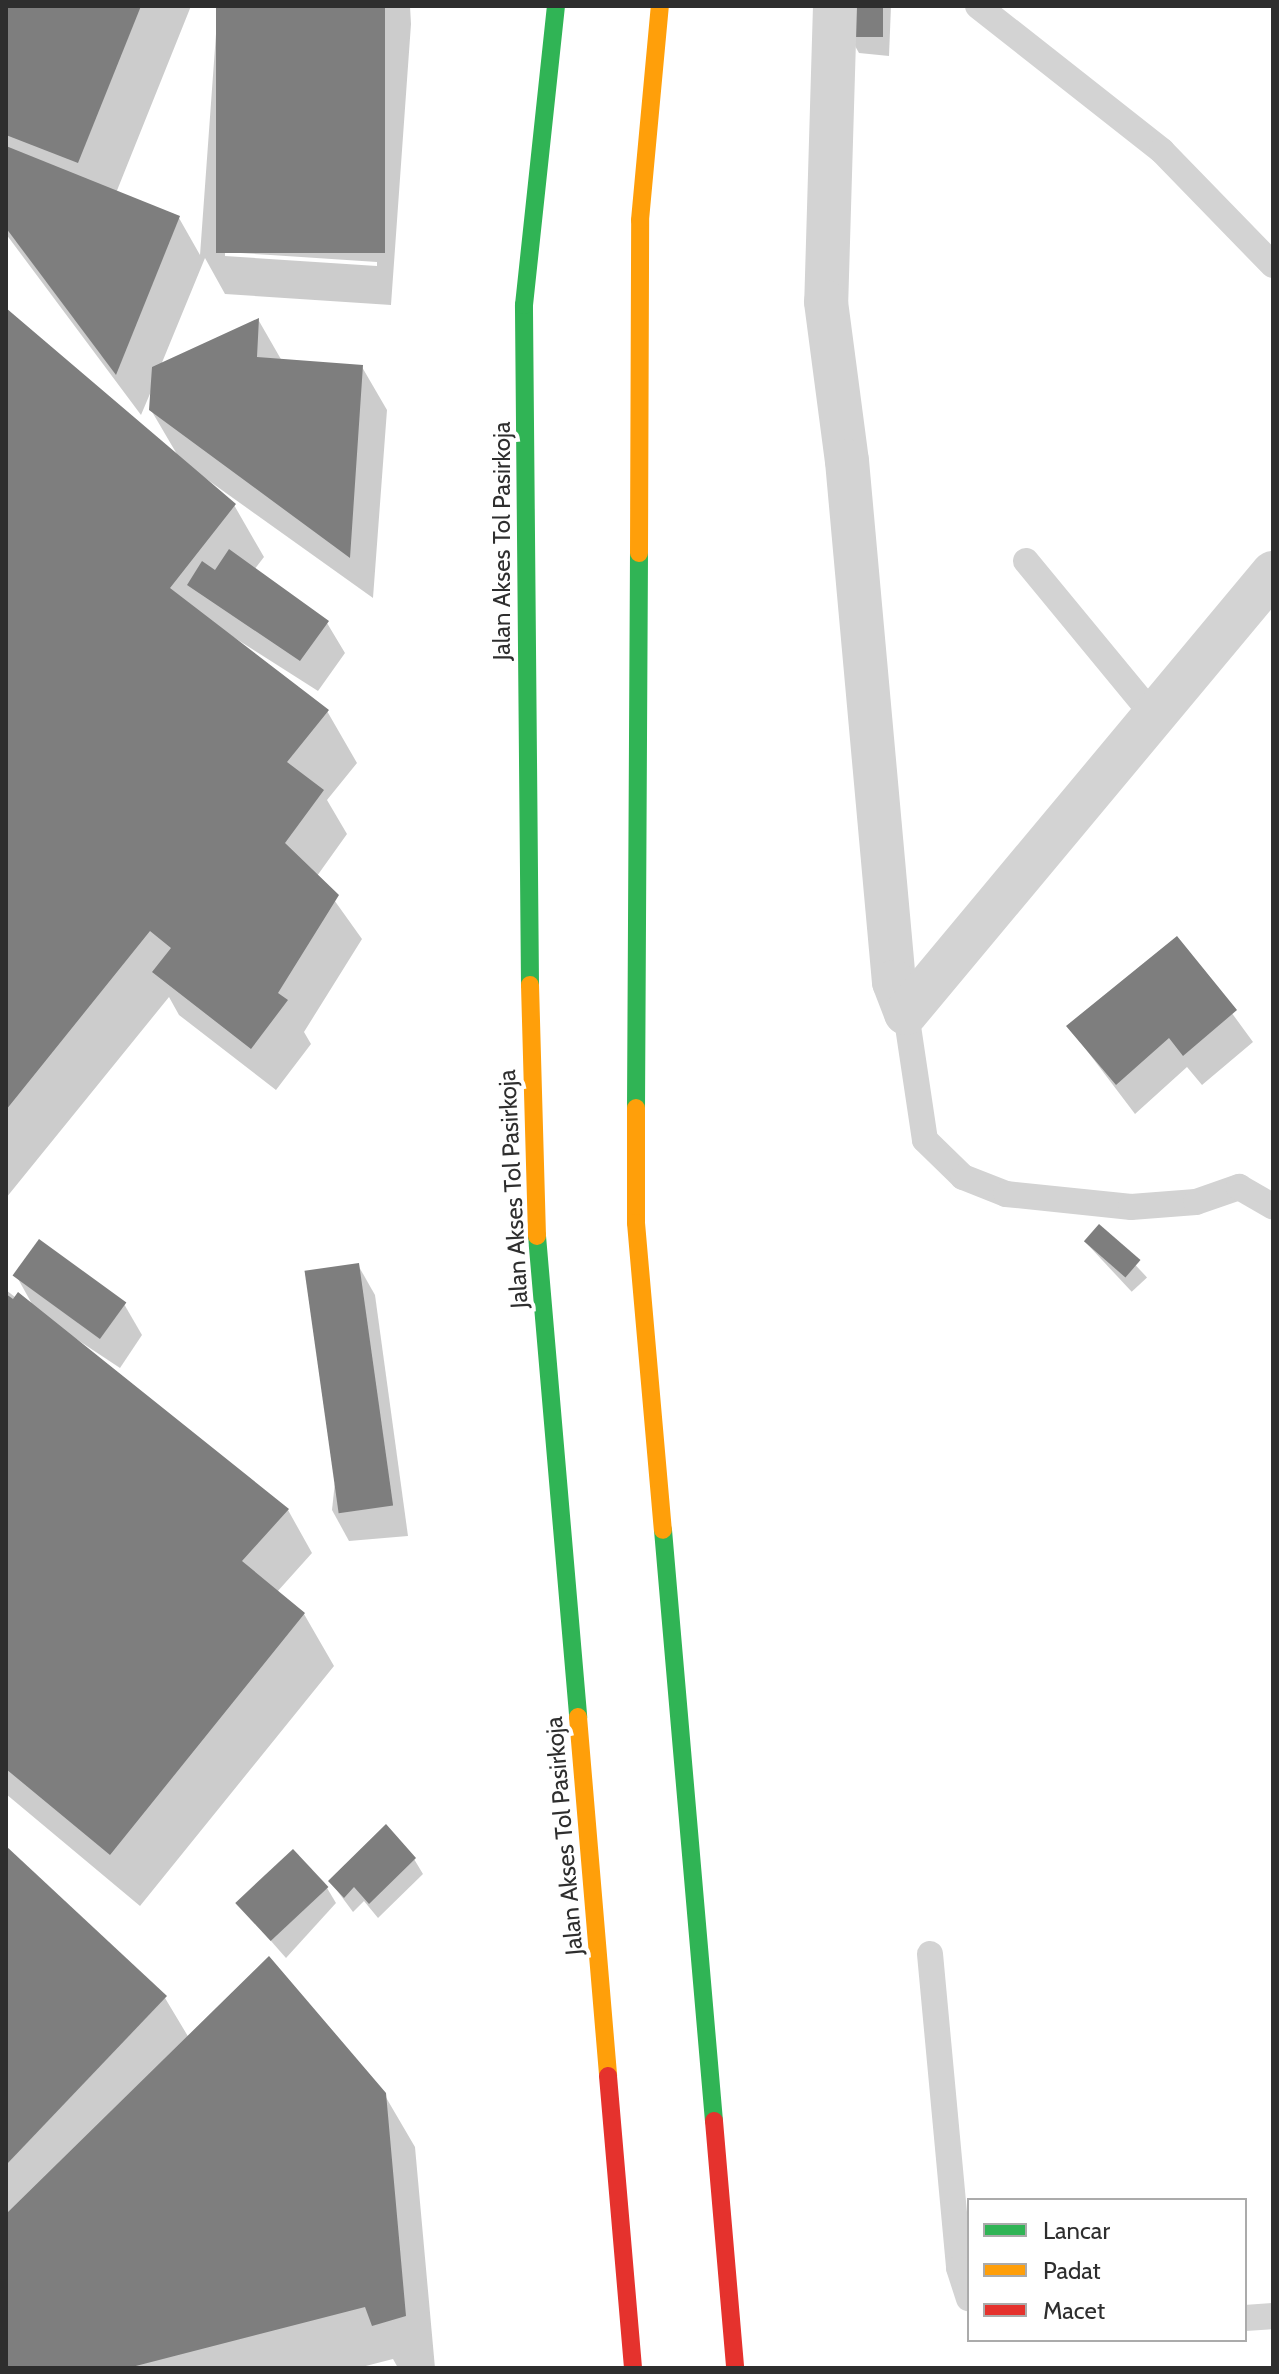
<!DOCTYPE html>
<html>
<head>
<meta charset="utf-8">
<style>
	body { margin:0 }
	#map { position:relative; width:1279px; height:2374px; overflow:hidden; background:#fff; font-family:Cabin,sans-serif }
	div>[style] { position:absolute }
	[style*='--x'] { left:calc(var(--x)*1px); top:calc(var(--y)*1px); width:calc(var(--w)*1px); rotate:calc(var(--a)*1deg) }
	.shadow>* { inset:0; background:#0003; transform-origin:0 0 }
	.building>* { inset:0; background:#7e7e7e; transform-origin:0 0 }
	.lane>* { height:26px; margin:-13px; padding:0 13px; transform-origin:13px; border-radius:13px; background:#d3d3d3 }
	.street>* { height:44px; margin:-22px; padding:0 22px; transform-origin:22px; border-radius:22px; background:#d3d3d3 }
	.fast>* { height:18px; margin:-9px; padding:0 9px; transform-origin:9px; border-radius:9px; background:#30b455 }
	.slow>* { height:18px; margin:-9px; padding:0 9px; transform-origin:9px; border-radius:9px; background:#ff9f0a }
	.jam>* { height:18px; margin:-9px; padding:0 9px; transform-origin:9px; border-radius:9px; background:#e5322d }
	span { translate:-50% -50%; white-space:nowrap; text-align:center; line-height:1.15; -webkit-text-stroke:8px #fff; paint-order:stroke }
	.street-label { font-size:24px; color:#2e2e2e }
	.frame { position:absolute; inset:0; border:8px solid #2e2e2e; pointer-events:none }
	.legend { position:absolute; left:967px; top:2198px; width:280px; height:144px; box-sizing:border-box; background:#fff; border:2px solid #ababab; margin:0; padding:10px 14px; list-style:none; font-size:24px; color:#2e2e2e }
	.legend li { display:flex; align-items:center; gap:16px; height:40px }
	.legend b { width:40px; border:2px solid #ababab }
</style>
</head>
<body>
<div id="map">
	<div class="shadow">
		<div style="clip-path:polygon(evenodd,6px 6px,191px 6px,116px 193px,179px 218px,200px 255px,218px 6px,410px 6px,411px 24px,391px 305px,225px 294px,205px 258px,161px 365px,259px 321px,282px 361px,362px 367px,387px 410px,373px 598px,191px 468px,234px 505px,264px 557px,254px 570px,327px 623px,345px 653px,318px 691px,219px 628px,327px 711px,357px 763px,327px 800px,347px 834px,317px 876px,362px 939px,304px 1032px,311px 1044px,276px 1090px,179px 1015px,169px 997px,6px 1198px,6px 311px,178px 456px,151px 410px,152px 389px,141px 415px,6px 234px,6px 6px,225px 252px,377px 262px,377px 266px,225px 256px,225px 252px)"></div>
		<div style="clip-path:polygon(851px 6px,891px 6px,889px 56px,859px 53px,850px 37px)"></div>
		<div style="clip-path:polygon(1177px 938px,1253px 1042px,1202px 1085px,1187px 1067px,1135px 1114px,1069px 1027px)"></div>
		<div style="left:1100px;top:1227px;width:69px;height:21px;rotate:47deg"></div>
		<div style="clip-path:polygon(358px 1265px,375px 1295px,408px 1536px,349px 1541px,332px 1510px)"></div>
		<div style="clip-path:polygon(17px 1277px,124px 1304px,142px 1335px,120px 1368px,37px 1313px)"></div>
		<div style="clip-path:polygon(6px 1290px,288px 1510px,312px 1553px,277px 1592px,304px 1614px,334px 1666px,140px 1906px,6px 1794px)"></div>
		<div style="clip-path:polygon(6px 1849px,165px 1998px,189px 2038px,384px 2094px,415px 2147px,435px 2368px,398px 2368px,393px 2359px,358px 2368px,6px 2368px)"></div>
		<div style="clip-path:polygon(414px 1859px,423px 1874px,378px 1918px,364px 1901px,353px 1912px,330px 1881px)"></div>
		<div style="clip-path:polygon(327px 1888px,336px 1903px,286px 1958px,242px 1908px)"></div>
	</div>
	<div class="building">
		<div style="clip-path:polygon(6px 6px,141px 6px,78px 163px,6px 135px)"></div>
		<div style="left:216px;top:6px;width:169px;height:247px"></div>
		<div style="left:849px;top:6px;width:34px;height:31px"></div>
		<div style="clip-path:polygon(6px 146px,180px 216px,116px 375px,6px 228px)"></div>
		<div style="clip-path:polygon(6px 308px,236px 504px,170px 588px,329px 710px,287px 762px,324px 790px,285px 843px,339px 895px,278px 993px,288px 1000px,251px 1049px,152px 972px,171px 948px,150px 931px,6px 1110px)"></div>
		<div style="clip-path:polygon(259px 318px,257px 357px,363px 365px,350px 558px,149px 410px,152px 367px)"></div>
		<div style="clip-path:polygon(229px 549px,329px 621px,300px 661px,187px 585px,202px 561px,215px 570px)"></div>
		<div style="clip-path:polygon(1177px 936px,1237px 1010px,1183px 1056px,1169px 1038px,1116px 1085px,1066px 1026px)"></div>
		<div style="left:1099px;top:1224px;width:55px;height:23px;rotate:41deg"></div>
		<div style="left:39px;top:1239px;width:108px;height:45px;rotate:36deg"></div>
		<div style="left:359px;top:1263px;width:245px;height:55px;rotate:82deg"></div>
		<div style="clip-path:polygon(18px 1292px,289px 1509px,242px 1561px,305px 1613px,110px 1855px,6px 1769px,6px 1294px,13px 1299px)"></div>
		<div style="clip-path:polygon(386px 1824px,416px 1858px,369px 1904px,354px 1887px,344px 1898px,328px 1881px)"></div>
		<div style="clip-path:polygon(6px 1846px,167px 1996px,6px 2165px)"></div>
		<div style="left:293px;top:1849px;width:52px;height:79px;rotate:47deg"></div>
		<div style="clip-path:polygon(269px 1956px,386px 2093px,406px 2316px,372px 2326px,365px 2307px,128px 2368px,6px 2368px,6px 2214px)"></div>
	</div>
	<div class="lane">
		<div style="--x:978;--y:6;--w:234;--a:38.2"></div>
		<div style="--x:1162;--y:151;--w:159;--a:45.8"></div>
		<div style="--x:1026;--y:561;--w:198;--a:50.5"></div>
		<div style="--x:906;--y:1013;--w:128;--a:81.5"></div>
		<div style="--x:925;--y:1140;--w:53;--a:44.2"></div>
		<div style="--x:963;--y:1177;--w:46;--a:21.6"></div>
		<div style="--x:1006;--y:1194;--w:126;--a:5.9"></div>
		<div style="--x:1131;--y:1207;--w:65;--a:-4.4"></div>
		<div style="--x:1196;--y:1202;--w:46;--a:-19.2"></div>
		<div style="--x:1239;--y:1187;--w:39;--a:30"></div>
		<div style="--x:930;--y:1954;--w:315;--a:84.7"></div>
		<div style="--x:959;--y:2268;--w:32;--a:72"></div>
		<div style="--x:1245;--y:2318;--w:28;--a:-4"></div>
	</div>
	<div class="street">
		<div style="--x:835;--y:6;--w:296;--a:91.7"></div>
		<div style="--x:826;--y:302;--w:160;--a:82.5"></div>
		<div style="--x:847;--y:461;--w:523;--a:84.85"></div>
		<div style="--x:894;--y:982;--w:33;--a:69"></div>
		<div style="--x:906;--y:1013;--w:573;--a:-50.17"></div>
	</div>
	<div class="fast">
		<div style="--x:530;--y:985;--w:680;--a:-90.51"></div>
		<div style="--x:524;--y:305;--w:301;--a:-83.9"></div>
		<div style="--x:636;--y:1108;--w:555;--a:-89.69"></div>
		<div style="--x:537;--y:1236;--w:483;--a:85.1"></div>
		<div style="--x:663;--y:1530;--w:593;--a:85.07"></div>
	</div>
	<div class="slow">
		<div style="--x:639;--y:553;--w:333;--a:-89.8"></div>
		<div style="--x:640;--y:220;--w:215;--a:-84.7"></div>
		<div style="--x:530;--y:985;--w:251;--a:88.4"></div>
		<div style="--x:636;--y:1108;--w:115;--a:90"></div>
		<div style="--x:636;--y:1223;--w:308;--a:85"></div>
		<div style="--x:578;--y:1717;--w:360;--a:85.2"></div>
	</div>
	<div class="jam">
		<div style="--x:608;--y:2076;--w:293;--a:85.1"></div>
		<div style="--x:714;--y:2121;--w:248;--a:85.1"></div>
	</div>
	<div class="street-label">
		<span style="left:502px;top:541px;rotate:-90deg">Jalan Akses Tol Pasirkoja</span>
		<span style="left:513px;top:1189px;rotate:-93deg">Jalan Akses Tol Pasirkoja</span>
		<span style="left:564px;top:1836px;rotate:-95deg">Jalan Akses Tol Pasirkoja</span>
	</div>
	<div class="frame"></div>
	<ul class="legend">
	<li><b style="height:10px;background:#30b455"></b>Lancar</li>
	<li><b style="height:10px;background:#ff9f0a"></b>Padat</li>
	<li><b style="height:10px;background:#e5322d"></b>Macet</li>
	</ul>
</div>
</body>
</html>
